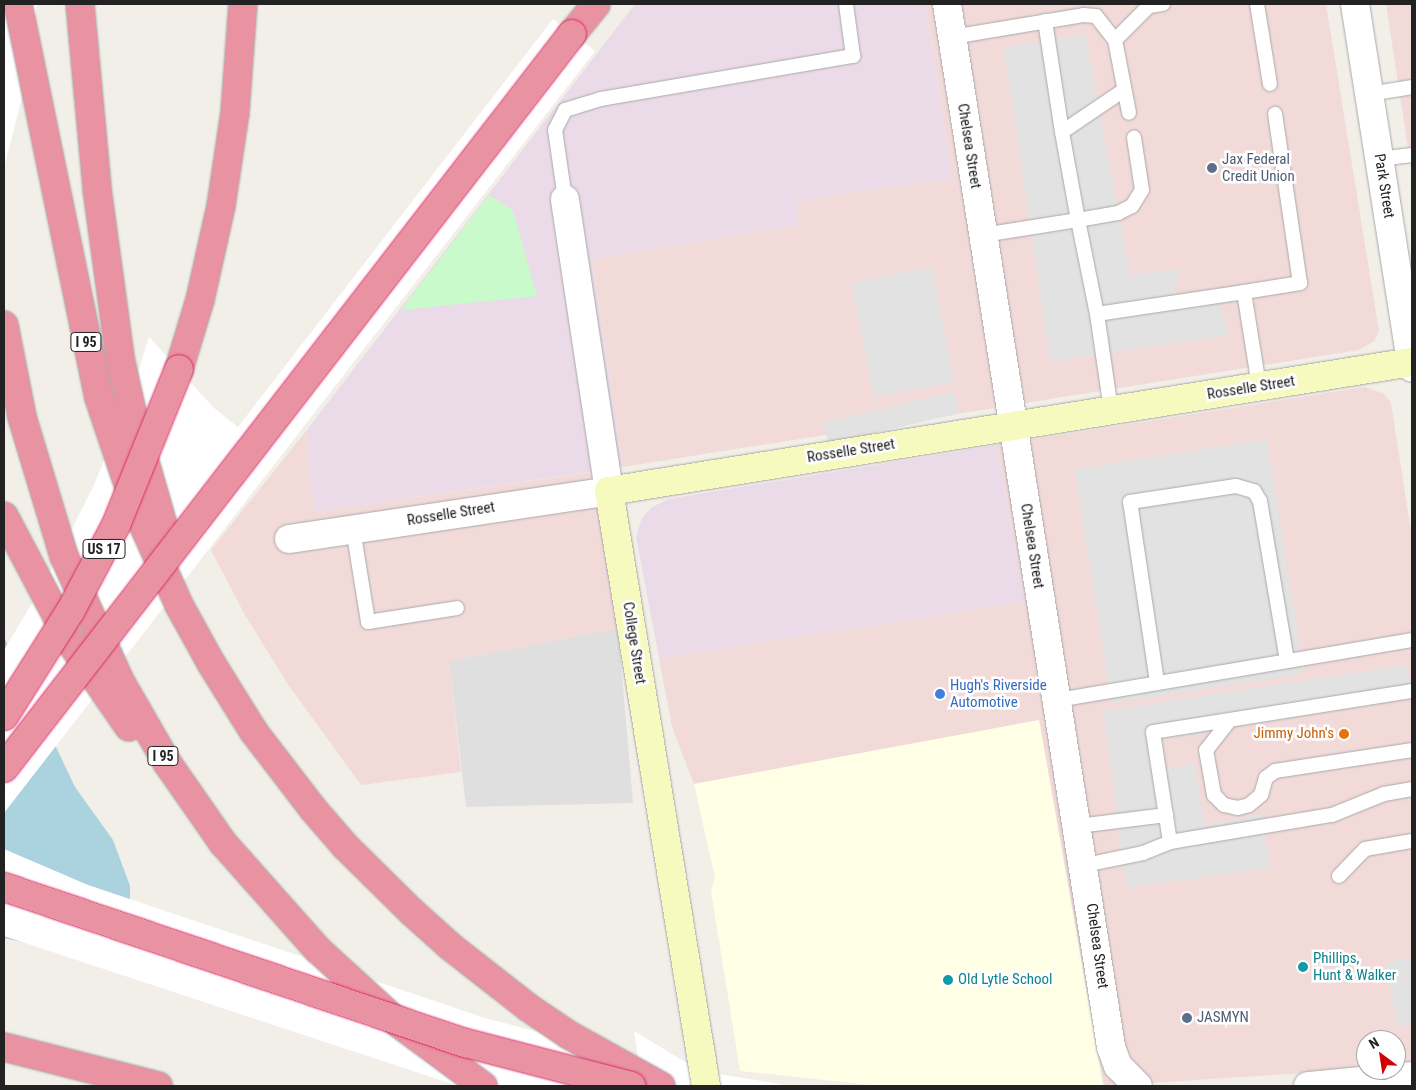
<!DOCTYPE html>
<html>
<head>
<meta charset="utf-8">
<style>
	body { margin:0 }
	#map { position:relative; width:1416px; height:1090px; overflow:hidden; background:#f2efe9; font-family:"Roboto Condensed",sans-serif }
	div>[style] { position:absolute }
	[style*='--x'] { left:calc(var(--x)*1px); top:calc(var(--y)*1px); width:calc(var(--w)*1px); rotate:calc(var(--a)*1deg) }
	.residential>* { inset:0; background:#e0dfdf }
	.commercial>* { inset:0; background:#f2dad9 }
	.industrial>* { inset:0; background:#ebdbe8 }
	.education>* { inset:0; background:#ffffe5 }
	.park>* { inset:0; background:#c8facc }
	.parking>* { inset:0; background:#e2e2e2; transform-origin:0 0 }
	.water>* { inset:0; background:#aad3df }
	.pier>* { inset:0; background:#fff }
	.roads { filter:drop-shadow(0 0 1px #a9a9a9) drop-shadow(0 0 1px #a9a9a9) }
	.service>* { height:14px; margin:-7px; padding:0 7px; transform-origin:7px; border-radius:7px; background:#fff }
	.minor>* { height:28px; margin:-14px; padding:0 14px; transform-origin:14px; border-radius:14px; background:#fff }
	.tertiary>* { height:28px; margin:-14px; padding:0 14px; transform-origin:14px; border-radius:14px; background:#fff }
	.secondary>* { height:28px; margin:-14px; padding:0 14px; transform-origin:14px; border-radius:14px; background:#f7fabf }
	.motorway>* { height:28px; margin:-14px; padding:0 14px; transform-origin:14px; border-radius:14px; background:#e892a2 }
	.bridges { filter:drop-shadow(0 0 1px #dc2a67) drop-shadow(0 0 1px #dc2a67) }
	.motorway-bridge>* { height:28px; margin:-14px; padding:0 14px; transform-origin:14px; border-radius:14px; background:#e892a2 }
	.dots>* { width:14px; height:14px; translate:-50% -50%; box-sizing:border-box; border:2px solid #fff; border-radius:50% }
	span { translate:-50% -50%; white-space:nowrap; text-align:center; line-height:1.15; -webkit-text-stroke:5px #fff; paint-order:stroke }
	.shield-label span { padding:1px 4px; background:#fff; border:1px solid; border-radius:4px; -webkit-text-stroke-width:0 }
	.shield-label { font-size:14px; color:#222; font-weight:700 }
	.street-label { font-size:15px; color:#222 }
	.service-label { font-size:15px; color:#4e5e75 }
	.left { translate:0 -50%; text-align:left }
	.shop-label { font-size:15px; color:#366cbe }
	.food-label { font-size:15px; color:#c56008 }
	.right { translate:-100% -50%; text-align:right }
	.culture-label { font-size:15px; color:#0d838f }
	.frame { position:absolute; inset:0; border:5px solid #222; pointer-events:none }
	.north { position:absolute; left:1356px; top:1030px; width:50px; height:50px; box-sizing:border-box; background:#fff; border:1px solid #a7a7a7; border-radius:50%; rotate:329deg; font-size:14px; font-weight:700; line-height:20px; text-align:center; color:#222 }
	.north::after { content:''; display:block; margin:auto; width:18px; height:22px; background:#d40000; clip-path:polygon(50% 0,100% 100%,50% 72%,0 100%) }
</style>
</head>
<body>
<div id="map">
	<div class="residential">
		<div style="clip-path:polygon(618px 628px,633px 803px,466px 807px,449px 661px)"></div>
	</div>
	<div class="commercial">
		<div style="clip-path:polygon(925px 4px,1326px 4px,1379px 331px,1374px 341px,1359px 350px,623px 467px,592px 259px,799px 224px,796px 201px,952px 178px)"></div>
		<div style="clip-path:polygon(1386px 4px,1412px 4px,1412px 175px)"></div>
		<div style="clip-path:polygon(1365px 387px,1384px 394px,1391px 403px,1412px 538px,1412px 1065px,1396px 1066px,1396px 1040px,1366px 1040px,1366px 1069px,1104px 1086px,1039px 720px,694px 784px,672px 727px,659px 658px,1025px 602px,997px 445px)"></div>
		<div style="clip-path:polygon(306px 431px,314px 512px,591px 472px,618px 628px,449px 661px,461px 772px,361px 785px,287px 683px,245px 615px,211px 550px)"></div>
	</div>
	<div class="industrial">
		<div style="clip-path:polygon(635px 4px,925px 4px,952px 178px,796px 201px,799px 224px,592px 259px,623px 467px,314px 512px,306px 431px)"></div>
		<div style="clip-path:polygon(997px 445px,1025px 602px,659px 658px,636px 537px,642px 518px,652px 507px,669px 499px)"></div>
	</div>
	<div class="education">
		<div style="clip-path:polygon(1039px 720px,1103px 1086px,880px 1086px,740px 1071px,711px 891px,715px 878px,694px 784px)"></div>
	</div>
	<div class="park">
		<div style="clip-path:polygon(489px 195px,513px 211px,537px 296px,401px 310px)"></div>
	</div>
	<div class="parking">
		<div style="clip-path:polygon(1085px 34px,1130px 275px,1180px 268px,1175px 288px,1179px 308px,1219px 302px,1229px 335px,1050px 362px,1004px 48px)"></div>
		<div style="left:932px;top:267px;width:117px;height:82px;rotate:79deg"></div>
		<div style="left:954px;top:392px;width:22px;height:134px;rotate:77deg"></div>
		<div style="left:1267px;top:439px;width:237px;height:195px;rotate:81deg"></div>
		<div style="clip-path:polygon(1407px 665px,1412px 698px,1162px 740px,1165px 771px,1194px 762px,1205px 825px,1260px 814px,1271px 868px,1126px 888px,1103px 711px)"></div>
		<div style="clip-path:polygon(1412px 956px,1412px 1024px,1398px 1026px,1385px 963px)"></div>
	</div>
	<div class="water">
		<div style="clip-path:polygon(4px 637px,75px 787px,113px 840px,130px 886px,130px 901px,45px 947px,4px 938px)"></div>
	</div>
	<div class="pier">
		<div style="clip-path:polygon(4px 4px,37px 4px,22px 97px,4px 168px)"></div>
		<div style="clip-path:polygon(553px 19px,595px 51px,4px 813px,4px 650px,46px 580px,94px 485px,134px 385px,149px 337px,214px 408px,238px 427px)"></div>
		<div style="clip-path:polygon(4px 849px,88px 885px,485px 1018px,638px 1058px,634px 1031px,700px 1071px,791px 1086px,458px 1086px,4px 936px)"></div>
	</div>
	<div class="roads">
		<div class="service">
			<div style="--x:1257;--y:4;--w:81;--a:80.8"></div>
			<div style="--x:1045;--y:21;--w:112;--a:81.3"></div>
			<div style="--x:952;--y:37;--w:133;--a:-9.5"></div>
			<div style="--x:1083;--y:15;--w:13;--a:4"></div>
			<div style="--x:1096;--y:16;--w:31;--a:52"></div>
			<div style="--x:1115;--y:40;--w:74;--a:79.1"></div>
			<div style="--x:1115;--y:40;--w:48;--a:-45"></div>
			<div style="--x:1149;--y:6;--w:14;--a:-8"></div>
			<div style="--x:1124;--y:90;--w:75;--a:145.9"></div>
			<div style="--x:1062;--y:132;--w:89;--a:79.7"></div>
			<div style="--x:1078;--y:220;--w:41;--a:-9.9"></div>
			<div style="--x:1118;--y:213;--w:16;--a:-27"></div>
			<div style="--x:1132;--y:206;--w:19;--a:-58"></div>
			<div style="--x:1142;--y:190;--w:53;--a:-98.7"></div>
			<div style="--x:1369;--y:94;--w:44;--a:-9.2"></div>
			<div style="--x:1379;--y:159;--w:33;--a:-7"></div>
			<div style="--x:565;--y:199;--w:70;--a:-98.2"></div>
			<div style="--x:555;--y:130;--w:22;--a:-63"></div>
			<div style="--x:565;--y:110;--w:38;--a:-17"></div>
			<div style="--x:601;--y:99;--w:256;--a:-9.7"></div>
			<div style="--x:853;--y:56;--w:52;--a:-97.7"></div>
			<div style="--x:983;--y:235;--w:96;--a:-9"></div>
			<div style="--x:1078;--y:220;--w:96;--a:78.6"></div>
			<div style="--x:1244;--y:292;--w:57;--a:-9.1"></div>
			<div style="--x:1300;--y:283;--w:171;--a:-98.4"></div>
			<div style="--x:1111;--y:410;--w:97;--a:-98.3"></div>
			<div style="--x:1097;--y:314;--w:149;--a:-8.5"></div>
			<div style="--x:1244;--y:292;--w:95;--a:80.9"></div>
			<div style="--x:353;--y:529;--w:94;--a:80.8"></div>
			<div style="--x:368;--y:622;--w:90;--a:-8.9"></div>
			<div style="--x:1157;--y:682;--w:182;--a:-98.5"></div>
			<div style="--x:1130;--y:502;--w:107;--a:-8.6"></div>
			<div style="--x:1236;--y:486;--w:19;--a:16"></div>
			<div style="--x:1254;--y:491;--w:12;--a:59"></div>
			<div style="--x:1260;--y:501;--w:162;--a:80.4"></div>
			<div style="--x:1058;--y:700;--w:359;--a:-9.6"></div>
			<div style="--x:1229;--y:721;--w:37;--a:128"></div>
			<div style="--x:1206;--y:750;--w:46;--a:79.9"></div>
			<div style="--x:1214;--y:795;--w:14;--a:45"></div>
			<div style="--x:1224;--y:805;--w:14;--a:12"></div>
			<div style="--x:1238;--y:808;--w:11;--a:-15"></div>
			<div style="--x:1249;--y:805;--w:16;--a:-40"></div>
			<div style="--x:1261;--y:795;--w:18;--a:-74"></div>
			<div style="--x:1266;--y:778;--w:11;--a:-38"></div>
			<div style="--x:1275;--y:771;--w:139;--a:-8.7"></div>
			<div style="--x:1078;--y:826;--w:89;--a:-7.1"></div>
			<div style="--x:1170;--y:842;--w:111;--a:-98.8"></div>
			<div style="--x:1153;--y:732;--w:262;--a:-9"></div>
			<div style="--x:1085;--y:865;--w:59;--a:-11.7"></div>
			<div style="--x:1143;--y:853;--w:29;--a:-22"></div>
			<div style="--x:1170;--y:842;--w:164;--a:-9.5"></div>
			<div style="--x:1332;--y:815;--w:56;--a:-22"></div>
			<div style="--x:1384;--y:794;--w:28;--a:-10"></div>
			<div style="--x:1339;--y:876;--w:37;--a:-46"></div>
			<div style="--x:1365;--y:849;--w:48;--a:-9.7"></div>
		</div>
		<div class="minor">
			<div style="--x:947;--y:4;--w:1056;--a:81.06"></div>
			<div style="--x:1111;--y:1047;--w:20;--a:70"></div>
			<div style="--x:1118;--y:1066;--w:28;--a:45"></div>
			<div style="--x:289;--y:539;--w:324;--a:-8.5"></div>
			<div style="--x:609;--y:491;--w:295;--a:-98.6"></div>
			<div style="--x:1308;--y:1086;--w:104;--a:-5.5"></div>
		</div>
		<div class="tertiary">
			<div style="--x:1355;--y:4;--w:368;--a:81.1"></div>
		</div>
		<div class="secondary">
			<div style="--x:706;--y:1086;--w:603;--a:-99.26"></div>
			<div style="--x:609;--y:491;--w:813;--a:-9.13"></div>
		</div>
		<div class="motorway">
			<div style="--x:18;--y:4;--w:402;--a:78.4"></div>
			<div style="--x:99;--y:398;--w:119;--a:71.4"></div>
			<div style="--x:137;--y:511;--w:103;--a:65.9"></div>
			<div style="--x:179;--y:605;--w:66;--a:61.1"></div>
			<div style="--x:211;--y:663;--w:81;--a:58.1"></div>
			<div style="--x:254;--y:732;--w:97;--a:52.5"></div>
			<div style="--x:313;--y:809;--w:49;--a:49.1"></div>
			<div style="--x:345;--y:846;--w:94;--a:44.6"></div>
			<div style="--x:412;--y:912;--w:52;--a:41.9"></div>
			<div style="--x:451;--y:947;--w:99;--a:38"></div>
			<div style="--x:529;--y:1008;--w:48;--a:34"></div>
			<div style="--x:569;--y:1035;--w:105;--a:29"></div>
			<div style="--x:80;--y:4;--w:186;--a:84.7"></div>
			<div style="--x:97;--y:189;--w:171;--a:82.2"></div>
			<div style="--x:120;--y:358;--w:82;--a:77.3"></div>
			<div style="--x:138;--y:438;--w:116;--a:73.9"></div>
			<div style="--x:572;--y:34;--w:38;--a:-51"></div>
			<div style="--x:4;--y:325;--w:94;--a:78.9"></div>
			<div style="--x:22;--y:417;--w:145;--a:73.2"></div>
			<div style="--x:64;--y:556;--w:137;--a:65.9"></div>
			<div style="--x:120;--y:681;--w:96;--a:60"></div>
			<div style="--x:168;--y:764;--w:96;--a:55.2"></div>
			<div style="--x:223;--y:843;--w:142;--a:48.4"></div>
			<div style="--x:317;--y:949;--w:110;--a:42.4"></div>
			<div style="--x:398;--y:1023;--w:106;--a:36.5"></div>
			<div style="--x:179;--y:369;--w:72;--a:-73.1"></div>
			<div style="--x:200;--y:300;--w:96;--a:-77.4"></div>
			<div style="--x:221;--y:206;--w:95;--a:-81.5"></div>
			<div style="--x:235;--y:112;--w:108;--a:-85.8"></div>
			<div style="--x:4;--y:516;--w:144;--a:62.2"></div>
			<div style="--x:71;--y:643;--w:102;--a:55.4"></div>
			<div style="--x:4;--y:1047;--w:159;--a:14.2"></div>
		</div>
	</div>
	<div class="bridges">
		<div class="motorway-bridge">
			<div style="--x:4;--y:716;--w:125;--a:-57.7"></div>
			<div style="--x:71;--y:610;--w:96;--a:-62.1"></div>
			<div style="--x:116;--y:525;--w:168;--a:-68"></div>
			<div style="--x:4;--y:768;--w:928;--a:-52.27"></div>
			<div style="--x:4;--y:887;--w:488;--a:18.7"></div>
			<div style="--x:466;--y:1043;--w:171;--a:14.6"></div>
		</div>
	</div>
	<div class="dots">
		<div style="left:1212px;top:168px;background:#5c6f8a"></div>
		<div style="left:940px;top:694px;background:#3f7fe0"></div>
		<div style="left:1344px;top:734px;background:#e8710a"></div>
		<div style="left:1303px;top:967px;background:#0f9aa8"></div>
		<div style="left:948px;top:980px;background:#0f9aa8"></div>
		<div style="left:1187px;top:1018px;background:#5c6f8a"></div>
	</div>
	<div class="shield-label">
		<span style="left:86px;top:342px">I 95</span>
		<span style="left:104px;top:549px">US 17</span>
		<span style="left:163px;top:756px">I 95</span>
	</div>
	<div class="street-label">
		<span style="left:969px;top:146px;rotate:81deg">Chelsea Street</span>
		<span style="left:1384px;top:186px;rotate:81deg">Park Street</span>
		<span style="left:1251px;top:388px;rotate:-9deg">Rosselle Street</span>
		<span style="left:851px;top:451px;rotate:-9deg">Rosselle Street</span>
		<span style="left:451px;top:514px;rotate:-9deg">Rosselle Street</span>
		<span style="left:1032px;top:546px;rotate:81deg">Chelsea Street</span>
		<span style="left:634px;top:643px;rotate:81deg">College Street</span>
		<span style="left:1097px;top:946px;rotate:82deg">Chelsea Street</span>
	</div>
	<div class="service-label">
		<span class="left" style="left:1222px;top:168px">Jax Federal<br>Credit Union</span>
		<span class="left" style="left:1197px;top:1018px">JASMYN</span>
	</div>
	<div class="shop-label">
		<span class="left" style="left:950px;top:694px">Hugh's Riverside<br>Automotive</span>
	</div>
	<div class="food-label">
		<span class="right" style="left:1334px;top:734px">Jimmy John's</span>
	</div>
	<div class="culture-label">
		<span class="left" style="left:1313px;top:967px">Phillips,<br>Hunt &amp; Walker</span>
		<span class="left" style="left:958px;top:980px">Old Lytle School</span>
	</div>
	<div class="frame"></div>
	<div class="north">N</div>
</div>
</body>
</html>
